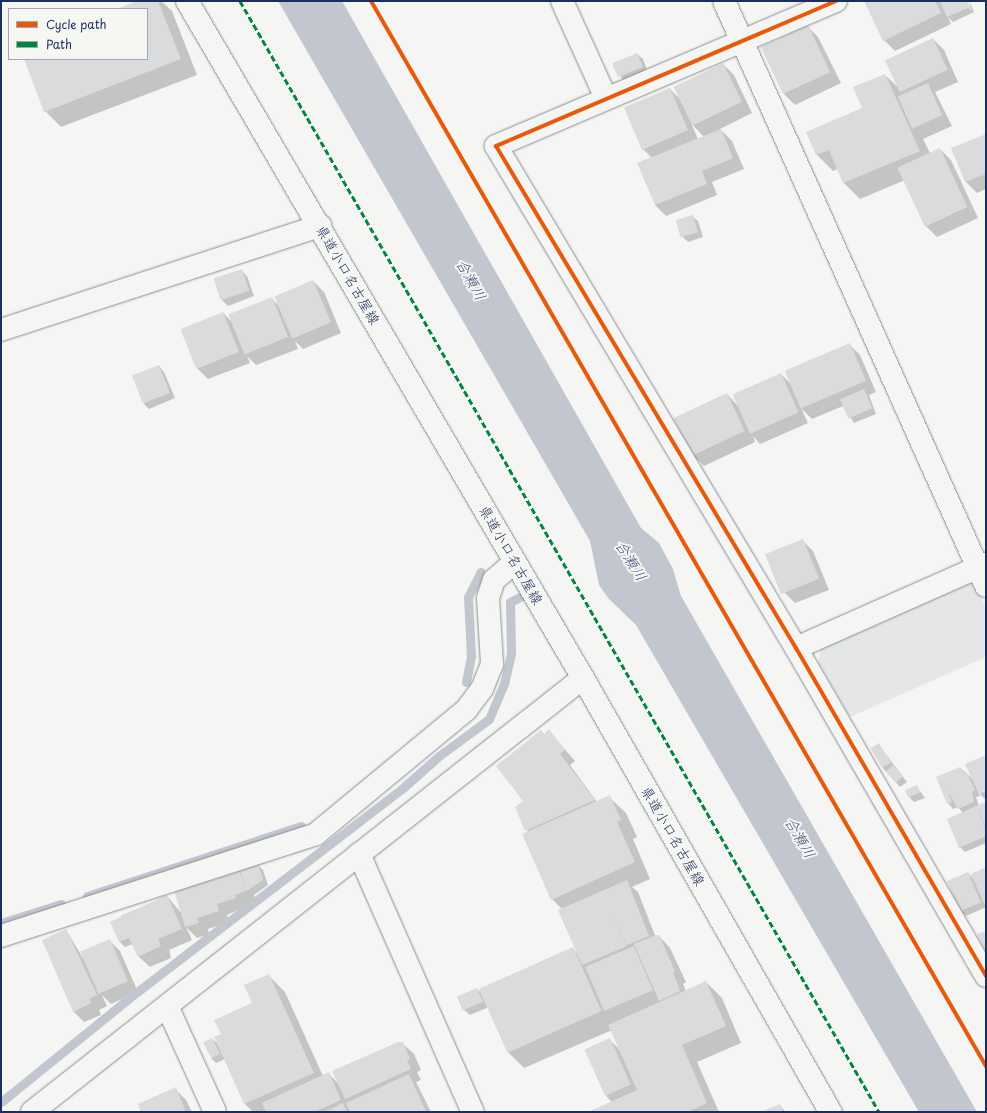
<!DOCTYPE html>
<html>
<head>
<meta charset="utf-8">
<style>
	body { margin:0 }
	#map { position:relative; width:987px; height:1113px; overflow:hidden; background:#f5f5f3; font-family:"Playpen Sans","Klee One",sans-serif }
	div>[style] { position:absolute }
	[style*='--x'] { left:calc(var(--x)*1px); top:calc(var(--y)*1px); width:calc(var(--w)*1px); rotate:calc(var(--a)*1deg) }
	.green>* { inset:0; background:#e4e6e7 }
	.water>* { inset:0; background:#c1c6cf }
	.shadow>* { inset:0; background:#0003 }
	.stream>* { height:9px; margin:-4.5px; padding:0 4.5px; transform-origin:4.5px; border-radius:4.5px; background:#c1c6cf }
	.building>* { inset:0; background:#dadbdc; transform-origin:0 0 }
	.roads { filter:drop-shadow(0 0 1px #898d95) drop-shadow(0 0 1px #898d95) }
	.street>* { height:22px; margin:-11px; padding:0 11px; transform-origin:11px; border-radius:11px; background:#f5f5f3 }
	.secondary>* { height:22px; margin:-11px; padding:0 11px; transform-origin:11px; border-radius:11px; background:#f5f5f3 }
	.quiet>* { height:3px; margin-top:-1.5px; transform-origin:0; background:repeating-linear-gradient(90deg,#00873e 0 6px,transparent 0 9px) }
	.cycleway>* { height:4px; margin:-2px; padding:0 2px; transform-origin:2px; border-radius:2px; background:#e8590c }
	span { translate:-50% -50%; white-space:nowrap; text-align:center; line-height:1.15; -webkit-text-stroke:4px #f6f6f2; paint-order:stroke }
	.street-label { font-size:14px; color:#1b2f5e }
	.water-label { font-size:15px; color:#46567b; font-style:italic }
	.frame { position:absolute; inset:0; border:2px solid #1b2f5e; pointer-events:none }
	.legend { position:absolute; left:8px; top:8px; width:140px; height:52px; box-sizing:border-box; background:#f6f6f2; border:1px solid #9ea6b7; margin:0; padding:5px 7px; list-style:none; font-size:12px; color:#1b2f5e }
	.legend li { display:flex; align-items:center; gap:8px; height:20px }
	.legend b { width:20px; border:1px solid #9ea6b7 }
</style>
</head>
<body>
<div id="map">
	<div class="green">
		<div style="clip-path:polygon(968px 583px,976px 586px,986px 609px,986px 657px,850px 717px,819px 663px,820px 649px)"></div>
	</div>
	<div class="water">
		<div style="clip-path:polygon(278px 1px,342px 1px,641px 528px,659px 543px,673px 569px,681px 596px,977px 1112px,919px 1112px,636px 625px,609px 599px,599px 585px,590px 541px)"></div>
	</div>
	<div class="shadow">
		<div style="clip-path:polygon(140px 1px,161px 1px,172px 11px,197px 75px,61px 127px,45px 111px,25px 59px,147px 59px,147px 9px,119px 9px)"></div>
		<div style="clip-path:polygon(865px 1px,966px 1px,971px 12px,969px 1px,974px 12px,953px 22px,948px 17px,951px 24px,895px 51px,884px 40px)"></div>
		<div style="clip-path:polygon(807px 26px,818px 37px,841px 83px,795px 105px,784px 94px,762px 47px)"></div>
		<div style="clip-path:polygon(933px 39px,944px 50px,958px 82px,935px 92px,952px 126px,923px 139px,930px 153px,940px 149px,951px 160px,978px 218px,937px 237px,926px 226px,905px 180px,860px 199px,844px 183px,838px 169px,833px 171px,817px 155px,808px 133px,863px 109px,885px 75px,900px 89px)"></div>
		<div style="clip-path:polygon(637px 54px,643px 59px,648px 72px,624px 82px,613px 63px)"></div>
		<div style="clip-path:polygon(evenodd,723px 64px,734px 75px,752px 113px,720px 129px,732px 141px,744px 169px,712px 182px,717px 195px,666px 216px,655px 205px,652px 158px,643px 149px,625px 108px,670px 89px,681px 100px,723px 64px,691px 123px,704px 137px,698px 139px,691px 123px)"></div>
		<div style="clip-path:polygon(986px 135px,986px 189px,977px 193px,966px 182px,953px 149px)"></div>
		<div style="clip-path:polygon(692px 216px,698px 221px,703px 237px,688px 242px,683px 237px,677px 221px)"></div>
		<div style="clip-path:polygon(241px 270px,247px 276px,254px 296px,228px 306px,222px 300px)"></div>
		<div style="clip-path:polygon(313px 281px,324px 292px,341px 333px,303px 349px,295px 341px,298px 349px,256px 365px,247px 356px,250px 363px,208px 379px,197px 368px,223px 313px,232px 322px,271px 298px,278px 305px)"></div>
		<div style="clip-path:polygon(849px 344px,860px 355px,876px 392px,869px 395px,876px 414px,854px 423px,843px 406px,812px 419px,801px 408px,808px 423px,760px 444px,753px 436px,755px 442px,704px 466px,693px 455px,727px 394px,737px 405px,781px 374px,792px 385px)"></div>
		<div style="clip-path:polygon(159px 366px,164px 372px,175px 398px,149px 409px,144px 404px)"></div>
		<div style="clip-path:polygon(802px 540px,813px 551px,829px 590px,795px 603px,784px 592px)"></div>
		<div style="clip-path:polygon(549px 731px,575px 761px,570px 765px,597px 802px,609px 797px,626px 813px,637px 837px,633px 839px,650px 879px,632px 887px,638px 892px,656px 938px,659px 936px,670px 948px,686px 982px,683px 984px,686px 991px,706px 982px,722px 998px,741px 1043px,697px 1062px,719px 1112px,591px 1112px,612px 1102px,606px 1096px,586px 1050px,610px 1040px,621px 1051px,612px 1030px,524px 1068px,508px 1052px,489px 1007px,470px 1015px,464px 1010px,477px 989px,484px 996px,573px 949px,578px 954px,562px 909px,552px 899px,528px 832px,516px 808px,524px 801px,544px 735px)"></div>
		<div style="clip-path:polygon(878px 744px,907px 782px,900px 787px,883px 768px)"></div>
		<div style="clip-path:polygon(986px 756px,986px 800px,978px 792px,980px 796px,976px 797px,979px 806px,986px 803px,986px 843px,965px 852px,960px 847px,963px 813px,958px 807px,953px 809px,948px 803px,938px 778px,960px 768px,973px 779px)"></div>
		<div style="clip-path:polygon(916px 786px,925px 798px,914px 802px,909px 797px)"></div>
		<div style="clip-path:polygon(258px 865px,263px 870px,268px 885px,254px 895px,256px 902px,227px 915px,229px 922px,208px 929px,209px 934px,197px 938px,186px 927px,192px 940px,169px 950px,171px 958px,150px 967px,138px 956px,133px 944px,125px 947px,120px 942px,112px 923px,123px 923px,121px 916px,167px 896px,182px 914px,239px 870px,242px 874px)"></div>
		<div style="clip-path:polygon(986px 869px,986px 907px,966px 916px,961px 911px,948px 882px,968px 873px,975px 880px)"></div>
		<div style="clip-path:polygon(66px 930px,86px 963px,109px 940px,120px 951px,138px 992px,111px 1004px,102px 995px,107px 1006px,99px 1010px,101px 1015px,84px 1022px,73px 1011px)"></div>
		<div style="clip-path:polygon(269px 976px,285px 992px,323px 1076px,329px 1074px,338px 1083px,402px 1043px,414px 1054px,421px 1070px,417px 1072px,421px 1080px,416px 1082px,431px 1112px,253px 1112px,245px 1104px,225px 1059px,216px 1063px,211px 1058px,212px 1039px,218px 1044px,222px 1034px,253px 1004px)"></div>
		<div style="clip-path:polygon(175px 1089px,186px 1100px,192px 1112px,143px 1112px)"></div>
		<div style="clip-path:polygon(779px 1105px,786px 1112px,764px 1112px)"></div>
	</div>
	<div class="stream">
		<div style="--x:466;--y:682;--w:26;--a:-79"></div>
		<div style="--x:471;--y:656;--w:59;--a:-92.9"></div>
		<div style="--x:468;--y:597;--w:28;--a:-63"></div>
		<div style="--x:87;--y:896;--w:225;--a:-18.1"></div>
		<div style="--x:1;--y:923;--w:63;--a:-17.6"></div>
		<div style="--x:1;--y:1102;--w:175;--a:-39"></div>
		<div style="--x:137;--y:992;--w:338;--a:-37.5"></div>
		<div style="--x:405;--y:786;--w:45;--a:-41.4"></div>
		<div style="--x:439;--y:756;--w:62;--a:-36.5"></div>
		<div style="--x:489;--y:719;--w:38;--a:-67"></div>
		<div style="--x:504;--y:684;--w:32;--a:-77"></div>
		<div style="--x:511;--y:653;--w:51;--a:-91.1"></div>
		<div style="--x:510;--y:602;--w:16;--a:-27"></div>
	</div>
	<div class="building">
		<div style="clip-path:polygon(137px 1px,158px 1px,181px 59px,44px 112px,24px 59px,147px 59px,147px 9px,117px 9px)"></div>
		<div style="clip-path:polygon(864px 1px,935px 1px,941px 13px,883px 41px)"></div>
		<div style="clip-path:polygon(940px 1px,967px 1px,970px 7px,947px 17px)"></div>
		<div style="left:808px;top:25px;width:52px;height:52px;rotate:65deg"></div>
		<div style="left:933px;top:38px;width:35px;height:53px;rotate:65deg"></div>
		<div style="left:637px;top:53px;width:15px;height:27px;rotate:67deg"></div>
		<div style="left:723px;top:63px;width:43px;height:55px;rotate:64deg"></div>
		<div style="clip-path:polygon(885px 74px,920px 151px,843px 183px,829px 150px,816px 155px,806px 132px,862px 108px,853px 87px)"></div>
		<div style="left:928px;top:83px;width:35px;height:33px;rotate:66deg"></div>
		<div style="left:670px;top:88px;width:46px;height:50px;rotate:67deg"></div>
		<div style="clip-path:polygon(721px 129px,733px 158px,702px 171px,707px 184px,655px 205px,637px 163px)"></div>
		<div style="clip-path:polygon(986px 134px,986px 174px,965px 182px,951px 148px)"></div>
		<div style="left:940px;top:148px;width:65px;height:47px;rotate:65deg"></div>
		<div style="left:693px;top:215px;width:18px;height:18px;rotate:74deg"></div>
		<div style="left:242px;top:269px;width:23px;height:30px;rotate:72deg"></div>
		<div style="left:313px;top:280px;width:46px;height:42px;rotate:67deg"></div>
		<div style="left:272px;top:297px;width:43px;height:47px;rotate:68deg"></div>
		<div style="left:223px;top:312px;width:43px;height:46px;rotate:68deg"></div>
		<div style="left:850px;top:343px;width:41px;height:71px;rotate:67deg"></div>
		<div style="left:159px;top:365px;width:30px;height:29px;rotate:69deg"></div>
		<div style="left:781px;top:373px;width:43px;height:53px;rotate:66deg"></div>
		<div style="left:864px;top:389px;width:21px;height:26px;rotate:67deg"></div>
		<div style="left:727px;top:393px;width:42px;height:59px;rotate:65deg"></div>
		<div style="left:803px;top:539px;width:43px;height:41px;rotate:68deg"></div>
		<div style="clip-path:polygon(549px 729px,565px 750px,560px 754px,595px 800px,525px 831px,515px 807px,523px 801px,496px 766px,541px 730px,544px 734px)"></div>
		<div style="left:879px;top:743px;width:23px;height:10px;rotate:59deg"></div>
		<div style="clip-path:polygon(986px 755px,986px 791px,979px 794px,965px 764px)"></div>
		<div style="left:893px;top:765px;width:15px;height:10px;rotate:48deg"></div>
		<div style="clip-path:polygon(960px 767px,963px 773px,966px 771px,975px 790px,972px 792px,974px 802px,958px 809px,947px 790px,952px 802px,947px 804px,936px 777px)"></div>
		<div style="left:917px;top:785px;width:8px;height:13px;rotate:67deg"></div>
		<div style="clip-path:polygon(610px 795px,621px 820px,617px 822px,635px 862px,551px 900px,522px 834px)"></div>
		<div style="clip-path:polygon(986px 802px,986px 827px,976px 806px)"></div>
		<div style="clip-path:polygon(976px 806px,986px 829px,986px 836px,959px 848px,947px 819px)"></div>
		<div style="clip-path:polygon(258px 863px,263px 880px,246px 891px,235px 895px,236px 898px,217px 904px,219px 911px,197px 918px,199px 923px,185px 927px,174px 890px,239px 869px,245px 887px,240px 869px)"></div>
		<div style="clip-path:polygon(986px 867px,986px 908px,971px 874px)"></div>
		<div style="left:968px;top:872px;width:33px;height:23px;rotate:67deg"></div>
		<div style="clip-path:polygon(627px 880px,649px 936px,627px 945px,611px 911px,627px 946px,582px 965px,558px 910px)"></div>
		<div style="clip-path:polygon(167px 895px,182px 929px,158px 939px,161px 946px,138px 957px,129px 938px,119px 942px,110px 922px)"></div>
		<div style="clip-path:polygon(66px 929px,97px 995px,89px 999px,91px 1003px,73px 1012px,42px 940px)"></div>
		<div style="clip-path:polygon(986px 931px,986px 954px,977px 934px)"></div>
		<div style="clip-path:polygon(656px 935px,659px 935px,675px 971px,673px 972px,680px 991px,659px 1001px,634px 944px)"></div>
		<div style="left:110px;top:939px;width:46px;height:32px;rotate:67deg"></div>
		<div style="left:634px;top:946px;width:48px;height:53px;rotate:67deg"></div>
		<div style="left:573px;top:947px;width:70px;height:103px;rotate:66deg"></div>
		<div style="clip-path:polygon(269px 974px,314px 1073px,244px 1104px,214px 1037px,221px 1034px,214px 1020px,252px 1003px,244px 985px)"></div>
		<div style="clip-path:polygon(706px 981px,726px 1026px,682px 1045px,707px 1103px,688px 1112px,588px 1112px,637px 1090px,608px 1025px)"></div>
		<div style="left:477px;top:988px;width:15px;height:22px;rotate:67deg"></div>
		<div style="left:212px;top:1038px;width:18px;height:10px;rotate:63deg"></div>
		<div style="left:610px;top:1038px;width:51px;height:28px;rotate:66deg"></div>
		<div style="clip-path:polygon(398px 1042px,403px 1042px,410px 1059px,407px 1060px,411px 1069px,345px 1099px,332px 1071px)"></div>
		<div style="clip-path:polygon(329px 1072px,341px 1100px,314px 1112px,266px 1112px,262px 1103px)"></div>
		<div style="clip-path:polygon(409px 1074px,426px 1112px,350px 1112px,346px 1103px)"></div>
		<div style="clip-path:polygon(176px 1087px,186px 1112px,141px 1112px,138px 1104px)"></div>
		<div style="clip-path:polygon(343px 1103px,347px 1112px,324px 1112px)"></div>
		<div style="clip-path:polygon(780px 1104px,783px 1112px,761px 1112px)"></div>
	</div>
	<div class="roads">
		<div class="street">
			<div style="--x:562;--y:1;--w:107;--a:65.6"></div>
			<div style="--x:724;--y:1;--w:641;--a:65.87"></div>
			<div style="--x:836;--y:1;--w:370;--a:156.9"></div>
			<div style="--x:496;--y:146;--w:585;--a:59.14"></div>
			<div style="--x:796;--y:648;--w:379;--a:59.9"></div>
			<div style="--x:1;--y:330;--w:336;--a:-18.1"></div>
			<div style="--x:796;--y:648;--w:208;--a:-23.9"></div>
			<div style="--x:359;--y:854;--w:282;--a:66.2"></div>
			<div style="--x:1;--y:936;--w:331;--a:-17.9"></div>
			<div style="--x:316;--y:834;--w:195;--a:-39.6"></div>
			<div style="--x:466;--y:710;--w:26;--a:-53"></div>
			<div style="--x:482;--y:689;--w:27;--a:-68"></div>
			<div style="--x:492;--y:664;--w:66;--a:-93.5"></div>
			<div style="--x:488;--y:598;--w:19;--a:-72"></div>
			<div style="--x:494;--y:580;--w:28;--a:-41"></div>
			<div style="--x:167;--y:1006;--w:116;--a:65.6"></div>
			<div style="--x:32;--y:1112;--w:701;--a:-38.23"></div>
		</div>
		<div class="secondary">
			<div style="--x:187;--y:1;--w:784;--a:59.68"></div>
			<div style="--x:583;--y:678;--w:500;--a:60.3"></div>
		</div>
	</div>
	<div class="quiet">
		<div style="--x:240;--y:1;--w:1282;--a:60.09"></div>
	</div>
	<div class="cycleway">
		<div style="--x:371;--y:1;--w:1230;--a:60"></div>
		<div style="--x:836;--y:1;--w:370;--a:156.9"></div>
		<div style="--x:496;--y:146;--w:585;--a:59.14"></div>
		<div style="--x:796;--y:648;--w:379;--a:59.9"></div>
	</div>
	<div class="street-label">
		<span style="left:348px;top:275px;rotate:60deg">県道小口名古屋線</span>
		<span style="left:511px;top:555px;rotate:60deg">県道小口名古屋線</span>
		<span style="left:673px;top:836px;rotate:60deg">県道小口名古屋線</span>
	</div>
	<div class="water-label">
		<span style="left:472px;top:279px;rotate:61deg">合瀬川</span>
		<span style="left:632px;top:560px;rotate:58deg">合瀬川</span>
		<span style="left:801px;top:837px;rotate:60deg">合瀬川</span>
	</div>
	<div class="frame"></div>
	<ul class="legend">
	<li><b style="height:5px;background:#e8590c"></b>Cycle path</li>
	<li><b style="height:5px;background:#00873e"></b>Path</li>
	</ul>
</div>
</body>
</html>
